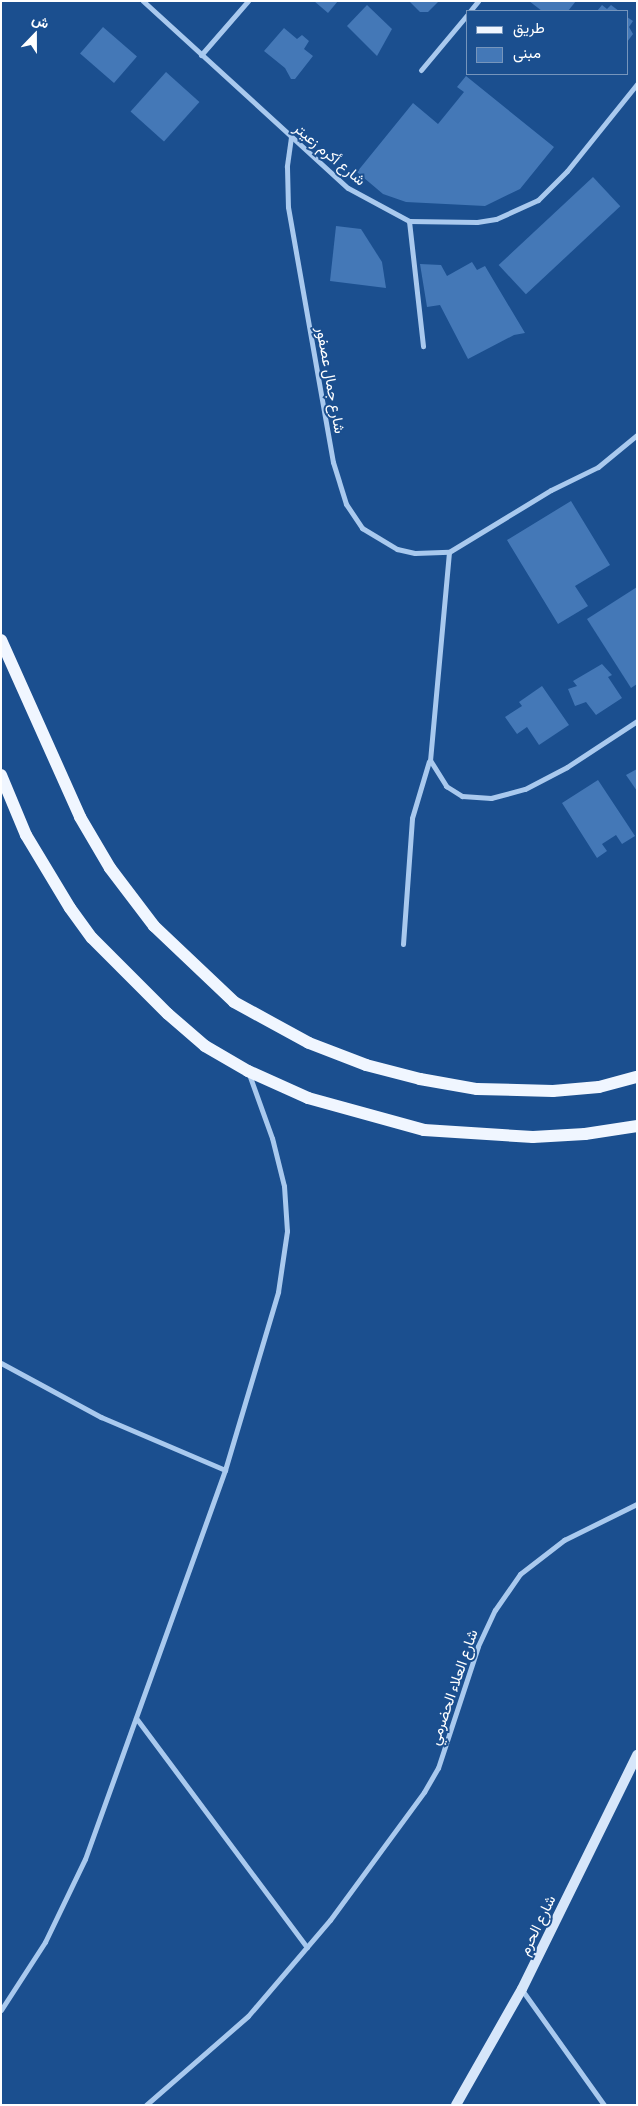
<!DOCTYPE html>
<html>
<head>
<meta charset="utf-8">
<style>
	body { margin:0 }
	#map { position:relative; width:638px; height:2106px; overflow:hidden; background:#1b4f8f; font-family:Commissioner,Vazirmatn,sans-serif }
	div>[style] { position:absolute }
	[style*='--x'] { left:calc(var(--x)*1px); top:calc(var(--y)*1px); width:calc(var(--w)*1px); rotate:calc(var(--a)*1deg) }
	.building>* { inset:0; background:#4478b7; transform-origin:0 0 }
	.street>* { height:5px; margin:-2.5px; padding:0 2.5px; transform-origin:2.5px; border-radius:2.5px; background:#a9c9ee }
	.secondary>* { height:10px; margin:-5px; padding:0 5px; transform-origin:5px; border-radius:5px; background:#d6e6fa }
	.primary>* { height:12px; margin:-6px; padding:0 6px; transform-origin:6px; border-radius:6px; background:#f0f6ff }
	span { translate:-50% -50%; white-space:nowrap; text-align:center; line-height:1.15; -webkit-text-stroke:4px #1b4f8f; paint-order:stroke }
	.street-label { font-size:15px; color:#fff }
	.frame { position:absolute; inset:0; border:2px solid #fff; pointer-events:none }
	.legend { position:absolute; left:466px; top:10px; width:162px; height:65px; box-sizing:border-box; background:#1b4f8f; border:1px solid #7695bc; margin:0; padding:6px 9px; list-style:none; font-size:15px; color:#fff }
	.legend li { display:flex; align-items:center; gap:10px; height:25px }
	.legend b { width:25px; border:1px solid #7695bc }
	.north { position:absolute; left:10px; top:10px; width:50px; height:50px; -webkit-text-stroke:4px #1b4f8f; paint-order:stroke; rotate:22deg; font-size:14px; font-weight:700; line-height:20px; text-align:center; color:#fff }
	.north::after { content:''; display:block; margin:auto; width:18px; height:22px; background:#fff; clip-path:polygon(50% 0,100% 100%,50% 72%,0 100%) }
</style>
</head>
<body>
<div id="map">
	<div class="building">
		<div style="clip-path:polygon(314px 1px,338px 1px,328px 13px)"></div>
		<div style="clip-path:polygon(409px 1px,439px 1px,428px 12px,420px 12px)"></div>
		<div style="clip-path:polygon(529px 1px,576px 1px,568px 11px,542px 11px)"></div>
		<div style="clip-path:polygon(367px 5px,392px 29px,377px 56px,347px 26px)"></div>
		<div style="clip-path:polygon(602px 5px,607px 9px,611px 5px,619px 11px,597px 11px)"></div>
		<div style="clip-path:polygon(627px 17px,633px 21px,629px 27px,633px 34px,627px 42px)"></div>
		<div style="left:103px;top:27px;width:45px;height:35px;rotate:41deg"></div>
		<div style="clip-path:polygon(284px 28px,297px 39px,302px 35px,309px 41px,304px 49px,313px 56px,295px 79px,291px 79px,285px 68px,264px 51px)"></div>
		<div style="left:166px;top:72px;width:45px;height:53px;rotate:42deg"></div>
		<div style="clip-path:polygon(466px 76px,554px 147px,520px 189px,485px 206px,406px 202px,383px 194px,357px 172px,413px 103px,438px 124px,464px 92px,457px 87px)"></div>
		<div style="left:593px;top:177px;width:40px;height:129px;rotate:47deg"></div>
		<div style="clip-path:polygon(336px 226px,361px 229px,382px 262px,386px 288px,330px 281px)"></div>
		<div style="clip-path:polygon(472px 262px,477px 270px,485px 266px,525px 333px,514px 335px,468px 359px,440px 305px,427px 307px,420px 264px,441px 265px,447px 276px)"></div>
		<div style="clip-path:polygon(571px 501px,610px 565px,575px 586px,588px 606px,558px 624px,507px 540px)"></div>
		<div style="clip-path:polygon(637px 587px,637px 684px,631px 688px,587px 619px)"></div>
		<div style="clip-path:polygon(602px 664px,612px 675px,608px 677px,622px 698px,596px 715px,586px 702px,575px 706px,568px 689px,577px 686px,573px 681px)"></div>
		<div style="clip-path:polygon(542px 686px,569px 725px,539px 745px,527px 727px,517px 734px,505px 717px,522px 706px,519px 702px)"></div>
		<div style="clip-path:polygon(637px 769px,637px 791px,626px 775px)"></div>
		<div style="clip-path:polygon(598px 780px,635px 836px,622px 844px,616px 835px,602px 844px,607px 851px,597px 858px,562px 803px)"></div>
	</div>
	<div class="street">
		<div style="--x:143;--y:1;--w:277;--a:42.4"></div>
		<div style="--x:348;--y:188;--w:69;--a:28.4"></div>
		<div style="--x:409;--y:221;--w:68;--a:0.8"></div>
		<div style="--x:477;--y:222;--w:19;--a:-9"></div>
		<div style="--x:496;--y:219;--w:46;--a:-24.3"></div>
		<div style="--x:538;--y:200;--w:41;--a:-45"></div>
		<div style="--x:567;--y:171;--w:112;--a:-51.2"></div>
		<div style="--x:470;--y:11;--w:13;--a:-51"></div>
		<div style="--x:201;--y:55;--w:72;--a:-49"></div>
		<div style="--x:421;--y:70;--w:72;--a:-50.1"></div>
		<div style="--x:291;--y:137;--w:30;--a:98"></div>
		<div style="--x:287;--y:167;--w:40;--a:88.6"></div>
		<div style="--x:288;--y:207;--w:259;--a:80"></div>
		<div style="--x:333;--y:462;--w:44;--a:72.8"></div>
		<div style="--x:346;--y:504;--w:29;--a:56"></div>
		<div style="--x:362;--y:528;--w:41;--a:31"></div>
		<div style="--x:397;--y:549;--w:18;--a:13"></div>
		<div style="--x:415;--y:553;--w:34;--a:-2"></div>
		<div style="--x:449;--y:552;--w:119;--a:-31.3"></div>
		<div style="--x:551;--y:490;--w:52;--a:-26.1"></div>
		<div style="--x:598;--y:467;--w:50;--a:-39.4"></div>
		<div style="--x:409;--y:221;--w:126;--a:83.6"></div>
		<div style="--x:449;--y:552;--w:209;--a:95.2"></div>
		<div style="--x:430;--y:760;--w:31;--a:58"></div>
		<div style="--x:446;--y:786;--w:19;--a:32"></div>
		<div style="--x:462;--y:796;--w:29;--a:4"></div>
		<div style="--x:491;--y:798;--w:35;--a:-15"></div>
		<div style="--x:525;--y:789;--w:47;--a:-27.6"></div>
		<div style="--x:567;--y:767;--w:84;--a:-33.3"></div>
		<div style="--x:403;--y:944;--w:126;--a:-85.9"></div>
		<div style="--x:412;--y:818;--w:59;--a:-73.4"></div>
		<div style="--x:1;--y:1363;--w:114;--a:28.4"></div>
		<div style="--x:101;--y:1417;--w:135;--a:23.1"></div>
		<div style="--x:136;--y:1718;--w:286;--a:53.3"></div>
		<div style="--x:522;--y:1990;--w:141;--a:54.5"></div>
		<div style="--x:1;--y:2010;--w:81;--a:-57.1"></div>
		<div style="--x:45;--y:1942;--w:92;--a:-64.3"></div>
		<div style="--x:85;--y:1859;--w:413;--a:-70.2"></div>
		<div style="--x:225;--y:1470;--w:186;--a:-73.4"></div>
		<div style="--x:278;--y:1292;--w:62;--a:-81.6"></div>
		<div style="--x:287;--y:1231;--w:45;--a:-93.8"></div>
		<div style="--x:284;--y:1186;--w:49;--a:-104"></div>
		<div style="--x:272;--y:1138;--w:68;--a:-109.8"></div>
		<div style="--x:146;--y:2105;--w:135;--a:-41.1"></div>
		<div style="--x:248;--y:2016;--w:126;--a:-49.5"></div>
		<div style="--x:330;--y:1920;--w:159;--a:-53.7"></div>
		<div style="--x:424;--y:1792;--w:28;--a:-60"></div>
		<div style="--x:438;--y:1768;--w:128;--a:-71.8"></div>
		<div style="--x:478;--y:1646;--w:40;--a:-65"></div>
		<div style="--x:495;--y:1610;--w:44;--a:-55.2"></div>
		<div style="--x:520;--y:1574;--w:56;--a:-37.7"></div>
		<div style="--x:564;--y:1540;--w:81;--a:-26.3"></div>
	</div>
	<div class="secondary">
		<div style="--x:456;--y:2105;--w:133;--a:-60.4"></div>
		<div style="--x:522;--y:1989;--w:261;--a:-63.8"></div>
	</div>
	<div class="primary">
		<div style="--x:1;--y:640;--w:194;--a:65.9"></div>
		<div style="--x:80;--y:817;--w:59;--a:59.5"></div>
		<div style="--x:110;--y:868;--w:73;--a:52.8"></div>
		<div style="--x:154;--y:926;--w:110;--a:43.5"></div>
		<div style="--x:234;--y:1002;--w:85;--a:28.7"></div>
		<div style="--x:309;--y:1043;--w:61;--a:21.1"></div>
		<div style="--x:366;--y:1065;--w:56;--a:14.5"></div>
		<div style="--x:420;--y:1079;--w:58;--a:10"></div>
		<div style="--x:477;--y:1089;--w:76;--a:1.5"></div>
		<div style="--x:553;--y:1091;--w:46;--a:-5"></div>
		<div style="--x:599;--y:1087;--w:39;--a:-15"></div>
		<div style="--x:1;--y:775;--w:65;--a:67.4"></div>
		<div style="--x:26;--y:835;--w:85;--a:58.9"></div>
		<div style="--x:70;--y:908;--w:37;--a:54"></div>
		<div style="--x:92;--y:938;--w:107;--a:45"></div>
		<div style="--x:168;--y:1014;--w:49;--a:40.9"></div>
		<div style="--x:205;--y:1046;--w:50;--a:30.2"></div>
		<div style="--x:248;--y:1071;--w:66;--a:24.2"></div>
		<div style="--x:308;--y:1098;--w:120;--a:15.4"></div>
		<div style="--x:424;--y:1130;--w:109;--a:3.7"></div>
		<div style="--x:533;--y:1137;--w:52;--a:-3.3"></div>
		<div style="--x:585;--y:1134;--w:53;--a:-8.7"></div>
	</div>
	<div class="street-label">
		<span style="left:330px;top:154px;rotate:40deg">شارع أكرم زعيتر</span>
		<span style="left:331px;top:380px;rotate:80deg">شارع جمال عصفور</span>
		<span style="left:453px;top:1687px;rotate:-71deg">شارع العلاء الحضرمي</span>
		<span style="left:537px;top:1925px;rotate:-64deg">شارع الحرم</span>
	</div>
	<div class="frame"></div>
	<ul class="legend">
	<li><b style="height:6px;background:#f0f6ff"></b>طريق</li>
	<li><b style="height:14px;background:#4478b7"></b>مبنى</li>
	</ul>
	<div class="north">ش</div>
</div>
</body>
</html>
